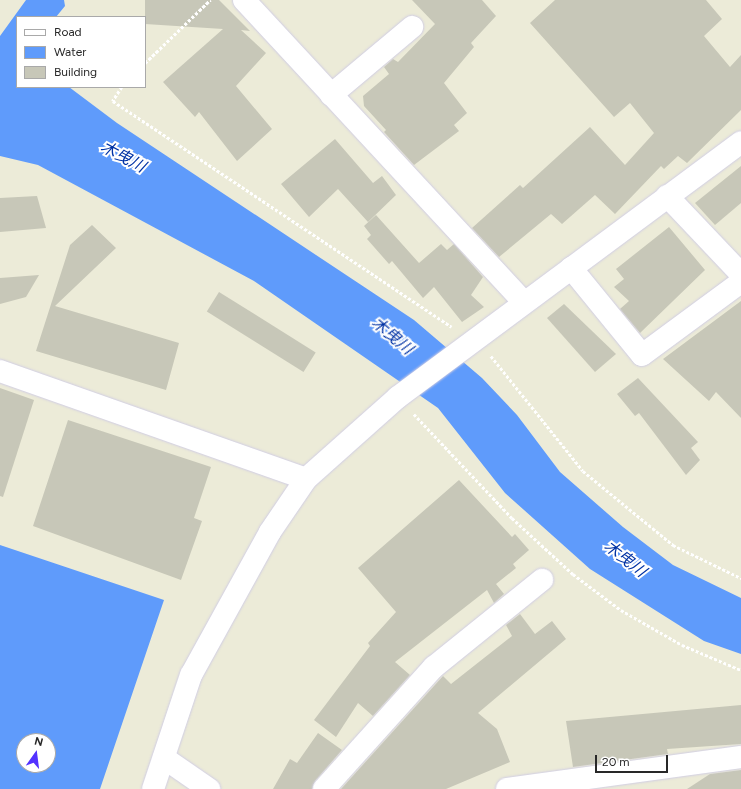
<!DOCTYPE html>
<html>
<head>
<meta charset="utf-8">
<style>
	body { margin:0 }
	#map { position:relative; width:741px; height:789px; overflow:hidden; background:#ecebd8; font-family:Figtree,"Noto Sans JP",sans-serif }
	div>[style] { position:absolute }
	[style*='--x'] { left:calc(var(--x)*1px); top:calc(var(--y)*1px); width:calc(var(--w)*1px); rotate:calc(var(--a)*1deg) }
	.water>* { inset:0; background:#5f9bfb }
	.building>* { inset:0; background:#c7c7b8; transform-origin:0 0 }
	.path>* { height:2.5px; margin-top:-1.25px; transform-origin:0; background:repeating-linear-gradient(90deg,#fff 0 3px,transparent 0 5px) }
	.roads { filter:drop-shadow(0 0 1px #d0cde3) drop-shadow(0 0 1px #d0cde3) }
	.street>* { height:22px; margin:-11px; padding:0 11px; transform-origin:11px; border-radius:11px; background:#fff }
	.secondary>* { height:22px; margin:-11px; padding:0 11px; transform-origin:11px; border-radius:11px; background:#fff }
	span { translate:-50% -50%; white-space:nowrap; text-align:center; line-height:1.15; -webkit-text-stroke:4px #fff; paint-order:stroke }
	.water-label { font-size:16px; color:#0032a4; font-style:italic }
	.legend { position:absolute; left:16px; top:16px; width:130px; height:72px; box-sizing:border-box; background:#fff; border:1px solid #a9a9a9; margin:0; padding:5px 7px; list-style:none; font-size:12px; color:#282828 }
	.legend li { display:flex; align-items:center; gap:8px; height:20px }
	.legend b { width:20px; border:1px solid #a9a9a9 }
	.north { position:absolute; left:16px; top:733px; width:40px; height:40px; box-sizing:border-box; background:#fff; border:1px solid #a9a9a9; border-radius:50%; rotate:14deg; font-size:11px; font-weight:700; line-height:16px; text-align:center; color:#282828 }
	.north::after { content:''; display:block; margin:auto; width:14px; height:18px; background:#5332ff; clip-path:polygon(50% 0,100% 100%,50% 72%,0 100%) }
	.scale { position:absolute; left:595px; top:755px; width:73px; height:18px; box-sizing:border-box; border:2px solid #282828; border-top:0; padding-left:5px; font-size:12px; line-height:14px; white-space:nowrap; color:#282828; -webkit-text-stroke:3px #fff; paint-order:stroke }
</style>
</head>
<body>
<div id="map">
	<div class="water">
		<div style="clip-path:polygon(26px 0,64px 0,65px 6px,56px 17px,17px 17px,17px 87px,69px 87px,117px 123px,414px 320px,482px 378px,517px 415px,560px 472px,623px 527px,673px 565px,741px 598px,741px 654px,704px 641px,590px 569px,505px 493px,438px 408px,254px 281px,38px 165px,0 156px,0 36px)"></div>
		<div style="clip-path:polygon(evenodd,0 545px,164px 600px,100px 789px,0 789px,0 545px,24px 741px,48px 741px,48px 765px,24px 765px,24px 741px)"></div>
	</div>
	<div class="building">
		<div style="clip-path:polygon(145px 0,219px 0,250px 31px,241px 30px,266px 53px,236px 86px,272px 129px,237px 161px,199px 112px,195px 117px,163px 82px,223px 29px,145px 24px)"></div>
		<div style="clip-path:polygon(412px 0,482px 0,496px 16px,471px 43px,474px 47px,444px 83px,467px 113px,454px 125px,459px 131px,414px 165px,384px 132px,386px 130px,364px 106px,363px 96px,389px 74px,384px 67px,393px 59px,398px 62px,435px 24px)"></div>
		<div style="clip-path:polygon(555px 0,706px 0,722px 19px,704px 36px,730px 67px,741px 55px,741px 110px,687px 163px,678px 156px,664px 169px,661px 166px,615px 214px,595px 195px,562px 224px,551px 214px,499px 257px,472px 228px,520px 185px,523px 188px,590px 127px,625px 165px,654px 133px,630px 103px,614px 117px,530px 23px)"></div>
		<div style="clip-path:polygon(335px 139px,373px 183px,382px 176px,396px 195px,368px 222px,338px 189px,309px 217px,281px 184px)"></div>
		<div style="clip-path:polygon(741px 166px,741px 203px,715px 225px,695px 203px)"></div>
		<div style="clip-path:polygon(37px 196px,46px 228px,0 232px,0 198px)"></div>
		<div style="clip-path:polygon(376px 215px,419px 263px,441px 244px,447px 250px,454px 244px,483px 277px,471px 295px,484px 307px,462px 322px,434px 287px,423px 298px,392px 261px,389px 264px,367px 239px,371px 235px,364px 226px)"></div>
		<div style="clip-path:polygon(92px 225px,116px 248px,55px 306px,179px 343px,166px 390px,36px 351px,70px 245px)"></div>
		<div style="clip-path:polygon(669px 227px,705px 270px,640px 333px,620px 309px,629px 301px,614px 287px,624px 279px,616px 269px)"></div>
		<div style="clip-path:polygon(39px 275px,26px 297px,0 304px,0 278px)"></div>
		<div style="left:219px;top:292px;width:114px;height:23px;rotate:32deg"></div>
		<div style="clip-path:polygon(741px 301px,741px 418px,716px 392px,709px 401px,663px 359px)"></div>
		<div style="clip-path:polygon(564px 304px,616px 354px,595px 372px,547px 318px)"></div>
		<div style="clip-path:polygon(638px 378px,698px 442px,691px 448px,700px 460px,686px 475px,639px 413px,635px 416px,617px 394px)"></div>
		<div style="clip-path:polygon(0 388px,34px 400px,3px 497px,0 496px)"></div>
		<div style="clip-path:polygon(68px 420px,211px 467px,194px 518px,202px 521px,181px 580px,33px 526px)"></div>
		<div style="clip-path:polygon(459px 480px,512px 537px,515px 534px,529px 550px,513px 564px,516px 568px,496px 584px,504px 594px,494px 603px,487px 590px,395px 662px,410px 675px,373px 716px,358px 703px,336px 737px,314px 720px,370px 646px,368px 643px,396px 612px,358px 568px)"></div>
		<div style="clip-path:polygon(520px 614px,535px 634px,552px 621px,566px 639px,478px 713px,497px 729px,510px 762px,446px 789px,341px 789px,443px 676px,451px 684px,512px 636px,506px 625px)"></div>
		<div style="clip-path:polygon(741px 705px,741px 744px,667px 749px,668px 754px,573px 767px,566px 721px)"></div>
		<div style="clip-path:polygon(318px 733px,342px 750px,315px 781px,312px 789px,273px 789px,290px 759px,297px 763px)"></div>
		<div style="clip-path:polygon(741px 770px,741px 789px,687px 789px,710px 774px)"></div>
	</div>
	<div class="path">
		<div style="--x:145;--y:63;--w:91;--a:-44.1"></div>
		<div style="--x:122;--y:87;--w:17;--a:123"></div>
		<div style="--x:113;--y:101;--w:407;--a:33.7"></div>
		<div style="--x:491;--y:356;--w:147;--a:51.3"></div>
		<div style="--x:583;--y:471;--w:117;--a:39.4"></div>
		<div style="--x:673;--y:545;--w:76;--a:25.9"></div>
		<div style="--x:414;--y:414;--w:143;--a:46.7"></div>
		<div style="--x:512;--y:518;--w:83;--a:42.6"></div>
		<div style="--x:573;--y:574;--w:60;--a:36.9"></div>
		<div style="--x:621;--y:610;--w:70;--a:29.8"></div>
		<div style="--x:682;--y:645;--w:64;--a:23"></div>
	</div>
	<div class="roads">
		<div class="street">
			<div style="--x:244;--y:0;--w:412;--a:47.2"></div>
			<div style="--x:331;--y:95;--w:106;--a:-40"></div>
			<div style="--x:667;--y:196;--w:108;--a:46.5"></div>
			<div style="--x:571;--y:268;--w:112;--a:50.8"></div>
			<div style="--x:642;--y:355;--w:123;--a:-36.4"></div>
			<div style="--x:164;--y:758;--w:55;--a:34.6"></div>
			<div style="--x:324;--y:789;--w:164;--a:-48"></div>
			<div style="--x:434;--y:667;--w:139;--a:-38.9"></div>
			<div style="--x:507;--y:789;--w:236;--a:-7.8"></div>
		</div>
		<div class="secondary">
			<div style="--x:0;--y:371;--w:324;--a:19.4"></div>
			<div style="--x:306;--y:479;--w:64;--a:124.2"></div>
			<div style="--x:270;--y:532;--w:163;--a:118.9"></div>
			<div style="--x:191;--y:675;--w:120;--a:108.4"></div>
			<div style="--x:306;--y:479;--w:123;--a:-41.7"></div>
			<div style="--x:398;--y:397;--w:427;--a:-36.6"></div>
		</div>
	</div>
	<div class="water-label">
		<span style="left:123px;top:157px;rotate:28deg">木曳川</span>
		<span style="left:392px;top:336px;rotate:40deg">木曳川</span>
		<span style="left:625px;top:559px;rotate:38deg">木曳川</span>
	</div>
	<ul class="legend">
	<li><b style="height:5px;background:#fff"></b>Road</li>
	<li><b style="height:11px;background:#5f9bfb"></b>Water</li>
	<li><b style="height:11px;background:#c7c7b8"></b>Building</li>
	</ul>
	<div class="north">N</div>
	<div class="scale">20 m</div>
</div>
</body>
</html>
